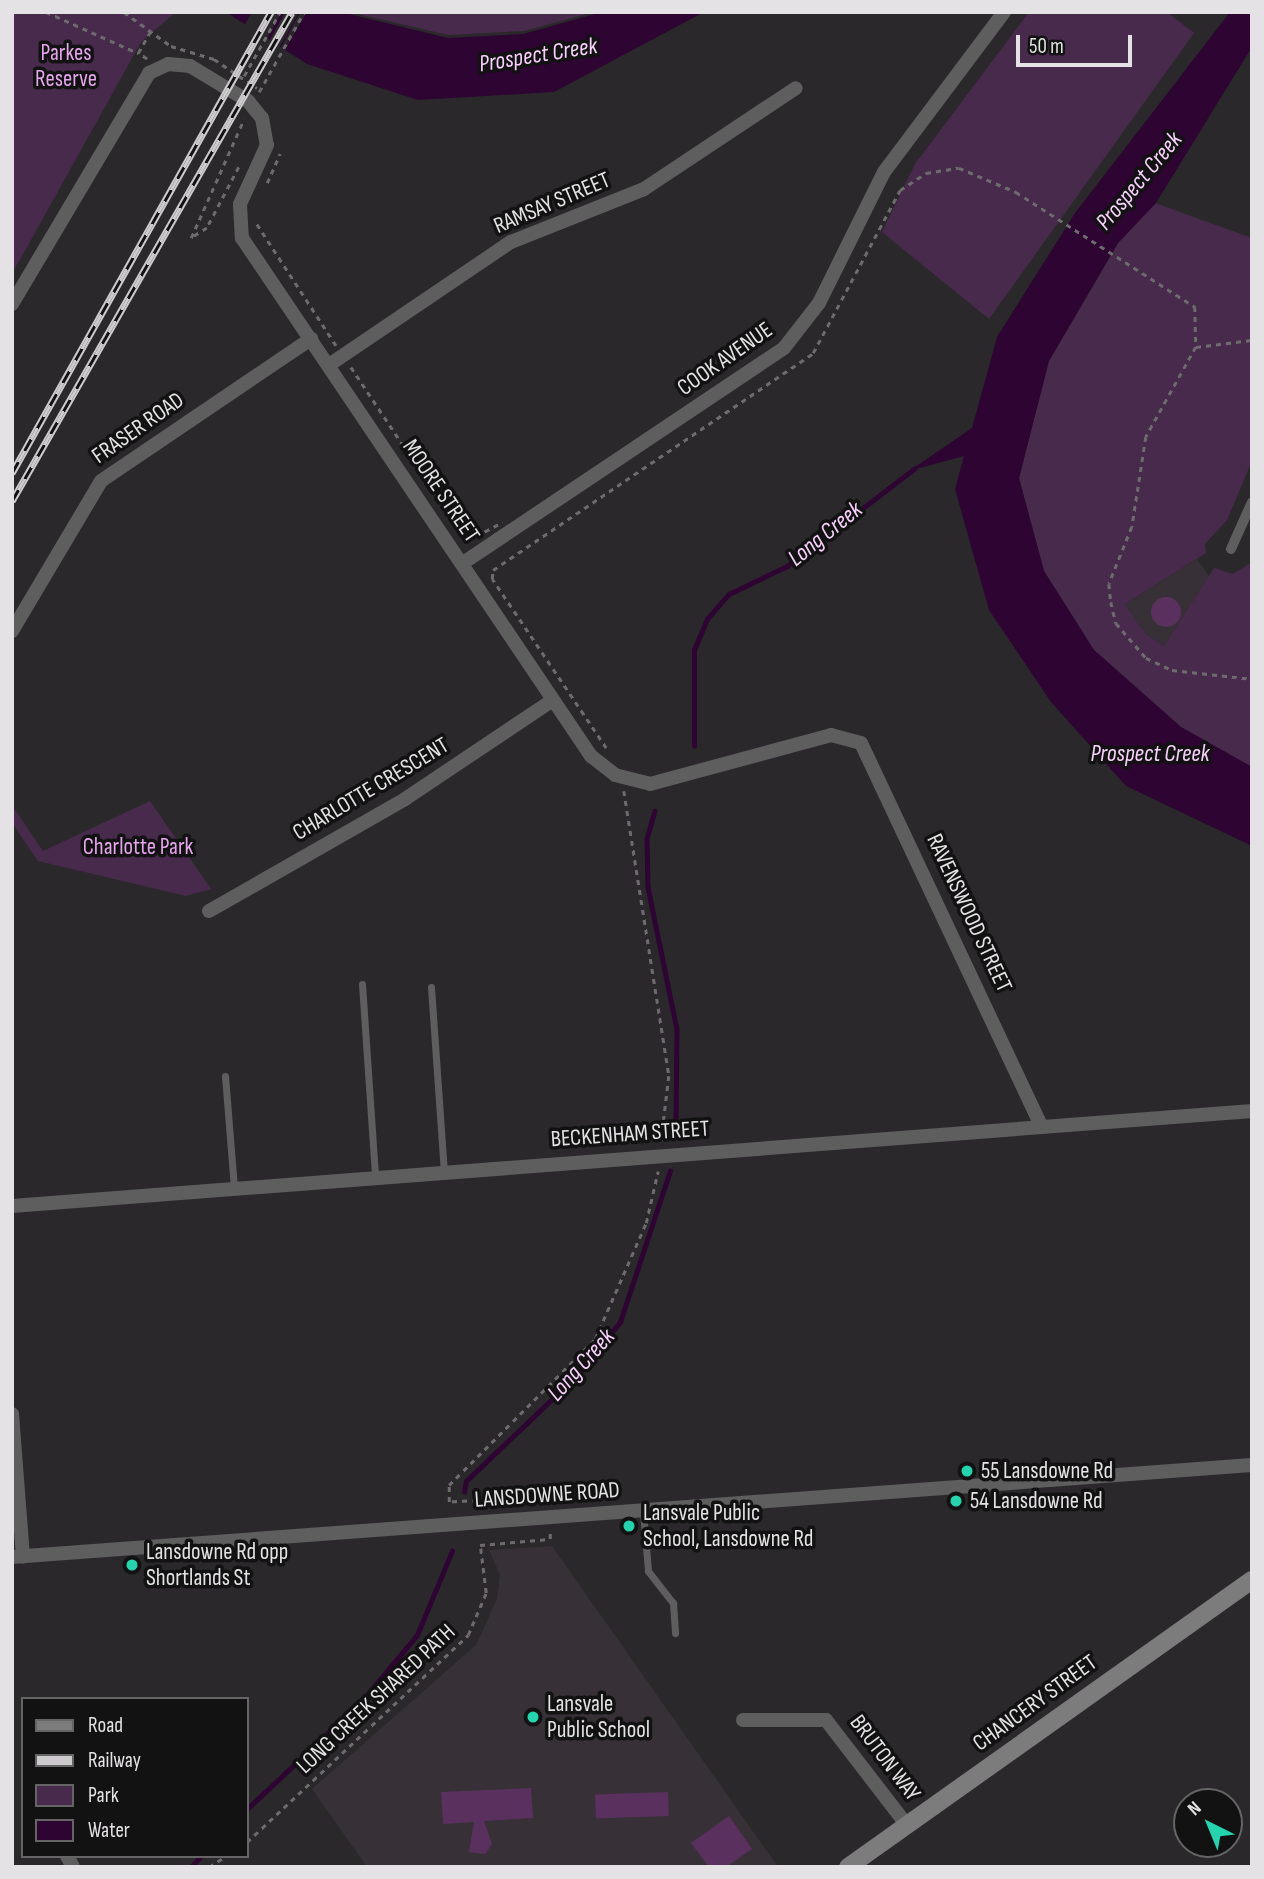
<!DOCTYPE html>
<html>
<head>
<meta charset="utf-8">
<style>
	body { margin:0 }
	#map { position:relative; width:1264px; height:1879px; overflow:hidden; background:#2a282b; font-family:"Sofia Sans Condensed",sans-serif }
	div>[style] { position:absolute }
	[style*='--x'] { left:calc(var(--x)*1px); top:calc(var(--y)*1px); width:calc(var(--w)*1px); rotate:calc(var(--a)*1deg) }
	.built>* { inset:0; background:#373037 }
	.green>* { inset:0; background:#482a4c }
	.water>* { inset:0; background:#2d0432 }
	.pier>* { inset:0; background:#2a282b }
	.stream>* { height:4.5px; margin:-2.25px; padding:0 2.25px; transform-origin:2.25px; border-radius:2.25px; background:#2d0432 }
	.building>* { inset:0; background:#5a305f; transform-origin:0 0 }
	.round { border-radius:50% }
	.path>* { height:2.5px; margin-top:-1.25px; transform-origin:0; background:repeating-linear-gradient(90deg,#6d6b6d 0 5px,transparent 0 10px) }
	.service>* { height:7px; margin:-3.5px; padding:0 3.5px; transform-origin:3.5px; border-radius:3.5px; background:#5f5e5f }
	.pedestrian>* { height:10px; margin:-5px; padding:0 5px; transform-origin:5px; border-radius:5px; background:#5f5e5f }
	.minor>* { height:14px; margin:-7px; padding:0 7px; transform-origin:7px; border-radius:7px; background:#5f5e5f }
	.secondary>* { height:18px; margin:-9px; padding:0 9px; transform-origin:9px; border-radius:9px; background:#7d7c7d }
	.rail>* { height:7px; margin-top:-3.5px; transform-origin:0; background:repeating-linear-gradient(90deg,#121212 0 13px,#cdcbcd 0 26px); box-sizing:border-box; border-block:2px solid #cdcbcd }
	.dots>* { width:19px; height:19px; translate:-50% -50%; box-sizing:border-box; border:4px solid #121212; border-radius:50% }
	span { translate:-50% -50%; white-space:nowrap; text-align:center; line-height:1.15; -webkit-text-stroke:7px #121212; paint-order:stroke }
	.park-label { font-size:23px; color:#e6a5ed }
	.street-label { font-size:23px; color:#e4e2e4 }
	.poi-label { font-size:23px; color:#e4e2e4 }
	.left { translate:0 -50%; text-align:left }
	.water-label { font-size:24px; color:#f8d0fc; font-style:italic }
	.frame { position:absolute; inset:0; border:14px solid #e4e2e4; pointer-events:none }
	.legend { position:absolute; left:21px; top:1697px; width:228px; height:161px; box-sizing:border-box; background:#121212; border:2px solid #666566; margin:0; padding:9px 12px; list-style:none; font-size:21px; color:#e4e2e4 }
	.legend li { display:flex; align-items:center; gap:14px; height:35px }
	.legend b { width:35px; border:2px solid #666566 }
	.north { position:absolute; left:1173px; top:1788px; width:70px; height:70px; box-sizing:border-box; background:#121212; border:2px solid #666566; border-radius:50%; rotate:317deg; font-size:19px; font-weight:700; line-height:28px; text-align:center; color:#e4e2e4 }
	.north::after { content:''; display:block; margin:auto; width:24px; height:32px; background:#22d5af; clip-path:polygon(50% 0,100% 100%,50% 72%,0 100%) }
	.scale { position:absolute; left:1016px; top:35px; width:116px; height:32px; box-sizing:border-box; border:4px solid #e4e2e4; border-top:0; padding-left:9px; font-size:21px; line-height:24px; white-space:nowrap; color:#e4e2e4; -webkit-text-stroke:5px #121212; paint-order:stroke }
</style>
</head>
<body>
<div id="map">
	<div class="built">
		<div style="clip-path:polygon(1197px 559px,1209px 576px,1164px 646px,1145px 633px,1125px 604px)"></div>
		<div style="clip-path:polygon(552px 1546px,778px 1867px,367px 1867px,312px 1789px,476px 1645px,497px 1599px,500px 1575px,489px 1550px)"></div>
	</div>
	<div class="green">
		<div style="clip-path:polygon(12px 12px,176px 12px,141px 42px,12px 274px)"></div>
		<div style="clip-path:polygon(349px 12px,594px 12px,524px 31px,448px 35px)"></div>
		<div style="clip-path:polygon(1029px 12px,1167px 12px,1194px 33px,989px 319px,882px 232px,915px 164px)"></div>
		<div style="clip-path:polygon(1155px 203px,1252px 238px,1252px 461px,1227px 520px,1205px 544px,1206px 553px,1125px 604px,1145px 633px,1164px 646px,1214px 568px,1233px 574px,1252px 562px,1252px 767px,1181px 727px,1094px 650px,1044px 571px,1019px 478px,1049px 361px,1118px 243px)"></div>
		<div style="clip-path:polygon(150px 801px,211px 889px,186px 896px,38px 861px,12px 823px,12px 805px,43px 851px)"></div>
	</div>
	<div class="water">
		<div style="clip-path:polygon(226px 12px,341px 12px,448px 38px,523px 34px,602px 12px,704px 12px,554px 92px,418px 100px,307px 64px)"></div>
		<div style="clip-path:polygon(1230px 12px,1252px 12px,1252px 47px,1156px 203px,1118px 243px,1049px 361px,1019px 478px,1044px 571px,1094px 650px,1181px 727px,1252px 767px,1252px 846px,1126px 786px,1051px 702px,989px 610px,955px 489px,964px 456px,909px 471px,972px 428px,997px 337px,1075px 213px)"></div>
	</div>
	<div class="pier">
		<div style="clip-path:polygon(252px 12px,282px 12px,265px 42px,243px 28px)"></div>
		<div style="clip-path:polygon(285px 12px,299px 12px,278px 50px,268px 43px)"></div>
		<div style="clip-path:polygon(300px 12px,307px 12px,283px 53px,279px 51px)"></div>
	</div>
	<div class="stream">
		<div style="--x:694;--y:746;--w:96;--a:-90"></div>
		<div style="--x:694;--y:650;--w:34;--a:-67"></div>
		<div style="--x:707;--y:619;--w:33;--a:-49"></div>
		<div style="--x:729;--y:594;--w:64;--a:-25.8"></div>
		<div style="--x:787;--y:566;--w:160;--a:-37.4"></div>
		<div style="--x:655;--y:811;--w:29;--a:106"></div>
		<div style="--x:647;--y:839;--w:48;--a:88.8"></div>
		<div style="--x:648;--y:887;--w:145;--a:78.5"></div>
		<div style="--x:677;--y:1029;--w:104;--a:90.6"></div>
		<div style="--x:464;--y:1492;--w:11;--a:-80"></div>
		<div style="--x:466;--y:1481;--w:145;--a:-43.6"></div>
		<div style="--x:571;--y:1381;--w:77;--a:-50.3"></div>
		<div style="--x:620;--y:1322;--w:159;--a:-71.7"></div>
		<div style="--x:247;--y:1809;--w:156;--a:-43.2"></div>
		<div style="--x:361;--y:1702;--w:87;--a:-50.1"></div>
		<div style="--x:417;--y:1635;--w:91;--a:-67.4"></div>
		<div style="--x:192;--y:1866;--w:13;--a:-48"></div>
	</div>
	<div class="building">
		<div class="round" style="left:1151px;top:597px;width:30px;height:30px"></div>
		<div style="clip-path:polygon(531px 1788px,533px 1818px,484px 1821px,492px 1844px,485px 1854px,469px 1852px,474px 1822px,443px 1824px,441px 1792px)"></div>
		<div style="left:668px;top:1792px;width:24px;height:73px;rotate:88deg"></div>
		<div style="clip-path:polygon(729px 1816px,752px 1849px,726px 1867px,709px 1867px,691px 1843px)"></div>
	</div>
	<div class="path">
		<div style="--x:46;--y:12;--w:101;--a:24"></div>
		<div style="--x:124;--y:12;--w:58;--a:35.9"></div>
		<div style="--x:171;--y:46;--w:45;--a:16.8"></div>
		<div style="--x:214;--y:59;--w:52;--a:34"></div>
		<div style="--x:147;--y:59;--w:11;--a:-146"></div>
		<div style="--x:138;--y:53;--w:24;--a:-60"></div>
		<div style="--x:244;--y:76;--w:73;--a:-60.6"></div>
		<div style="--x:259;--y:92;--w:92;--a:-60.6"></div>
		<div style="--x:239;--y:167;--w:69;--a:117.7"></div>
		<div style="--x:207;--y:228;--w:19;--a:148"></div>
		<div style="--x:191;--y:238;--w:130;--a:-66"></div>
		<div style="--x:267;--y:183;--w:32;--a:-66"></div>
		<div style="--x:257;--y:224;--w:145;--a:56.9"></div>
		<div style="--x:1196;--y:347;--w:56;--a:-7.1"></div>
		<div style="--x:351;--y:367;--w:209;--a:56.3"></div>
		<div style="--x:467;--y:541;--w:40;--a:-28"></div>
		<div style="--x:606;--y:748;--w:204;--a:-124"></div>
		<div style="--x:492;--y:579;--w:9;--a:-84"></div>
		<div style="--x:493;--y:570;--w:387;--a:-34.1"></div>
		<div style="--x:813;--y:353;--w:185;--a:-61.9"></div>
		<div style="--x:900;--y:190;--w:31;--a:-33"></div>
		<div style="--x:926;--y:173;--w:33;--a:-9"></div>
		<div style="--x:959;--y:168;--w:62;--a:22.8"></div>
		<div style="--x:1016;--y:192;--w:213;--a:32.7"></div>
		<div style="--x:1195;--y:307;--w:40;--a:88.6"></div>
		<div style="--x:1196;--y:347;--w:103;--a:119.1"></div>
		<div style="--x:1146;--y:437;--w:91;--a:98.8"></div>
		<div style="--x:1132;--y:527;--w:61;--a:112"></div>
		<div style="--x:1109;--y:584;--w:18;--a:84"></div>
		<div style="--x:1111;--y:602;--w:22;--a:77"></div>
		<div style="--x:1116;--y:623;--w:46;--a:49.4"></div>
		<div style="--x:1146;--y:658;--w:29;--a:25"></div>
		<div style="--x:1172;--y:670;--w:81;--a:6.4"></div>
		<div style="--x:624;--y:791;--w:289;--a:81"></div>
		<div style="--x:669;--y:1076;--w:67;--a:96.8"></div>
		<div style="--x:547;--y:1503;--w:6;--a:-90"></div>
		<div style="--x:547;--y:1497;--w:98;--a:177.1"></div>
		<div style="--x:449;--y:1502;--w:17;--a:-90"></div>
		<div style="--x:449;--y:1485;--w:206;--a:-45"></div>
		<div style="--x:595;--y:1339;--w:127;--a:-66.3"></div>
		<div style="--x:646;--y:1223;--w:53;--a:-77"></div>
		<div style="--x:247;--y:1842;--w:303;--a:-43.1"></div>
		<div style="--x:468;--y:1635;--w:46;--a:-66.8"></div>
		<div style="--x:486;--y:1593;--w:48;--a:-97.1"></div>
		<div style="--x:480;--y:1545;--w:70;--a:-4.9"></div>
		<div style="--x:550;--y:1539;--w:8;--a:-90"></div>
		<div style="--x:209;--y:1867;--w:20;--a:-33"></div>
	</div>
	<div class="service">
		<div style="--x:362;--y:984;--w:193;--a:86.1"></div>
		<div style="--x:431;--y:987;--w:184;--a:86"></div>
		<div style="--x:225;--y:1076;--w:111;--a:85.4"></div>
		<div style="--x:643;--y:1511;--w:60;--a:85.2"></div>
		<div style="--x:648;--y:1571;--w:41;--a:52"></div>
		<div style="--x:673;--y:1603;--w:30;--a:86"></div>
	</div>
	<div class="pedestrian">
		<div style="--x:1231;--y:549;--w:51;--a:-65.9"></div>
	</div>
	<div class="minor">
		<div style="--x:12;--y:304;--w:269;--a:-59.3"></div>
		<div style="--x:149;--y:73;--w:21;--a:-25"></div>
		<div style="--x:168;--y:64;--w:22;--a:5"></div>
		<div style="--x:190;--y:66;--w:68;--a:31.1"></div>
		<div style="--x:248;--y:101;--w:22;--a:51"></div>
		<div style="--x:262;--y:118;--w:27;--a:80"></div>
		<div style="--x:267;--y:145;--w:65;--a:114.6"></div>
		<div style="--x:240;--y:204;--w:34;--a:87"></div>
		<div style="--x:242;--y:238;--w:625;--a:56.03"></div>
		<div style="--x:591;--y:756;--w:31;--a:38"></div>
		<div style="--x:615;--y:775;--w:36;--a:14"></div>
		<div style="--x:650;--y:784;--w:188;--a:-15.1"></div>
		<div style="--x:831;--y:735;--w:31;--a:15"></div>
		<div style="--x:861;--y:743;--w:422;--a:64.8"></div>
		<div style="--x:329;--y:365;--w:220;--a:-34.1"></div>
		<div style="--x:511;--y:242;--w:143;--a:-21.7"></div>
		<div style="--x:644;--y:189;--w:182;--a:-33.6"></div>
		<div style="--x:463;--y:563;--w:386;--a:-33.8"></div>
		<div style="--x:784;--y:348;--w:57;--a:-52.1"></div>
		<div style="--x:819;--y:303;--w:146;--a:-63.6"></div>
		<div style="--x:884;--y:172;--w:200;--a:-53.1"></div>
		<div style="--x:12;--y:631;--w:174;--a:-59.3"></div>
		<div style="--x:101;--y:481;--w:254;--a:-34.1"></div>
		<div style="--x:209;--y:911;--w:226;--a:-29.7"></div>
		<div style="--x:405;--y:799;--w:178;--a:-33.8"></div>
		<div style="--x:12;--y:1206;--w:1244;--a:-4.38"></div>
		<div style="--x:12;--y:1414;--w:143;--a:85.6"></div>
		<div style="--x:12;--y:1557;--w:1243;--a:-4.24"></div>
		<div style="--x:743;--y:1720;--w:83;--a:0"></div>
		<div style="--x:826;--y:1720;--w:133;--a:52.4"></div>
		<div style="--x:67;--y:1856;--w:13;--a:61"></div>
	</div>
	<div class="secondary">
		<div style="--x:848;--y:1867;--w:496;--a:-35.4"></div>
	</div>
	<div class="rail">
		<div style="--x:12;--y:473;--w:529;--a:-60.67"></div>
		<div style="--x:12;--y:501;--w:563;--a:-60.2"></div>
	</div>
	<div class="dots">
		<div style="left:967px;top:1471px;background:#22d5af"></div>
		<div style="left:956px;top:1501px;background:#22d5af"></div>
		<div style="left:629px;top:1526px;background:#22d5af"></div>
		<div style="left:132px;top:1565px;background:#22d5af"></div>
		<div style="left:533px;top:1717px;background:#22d5af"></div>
	</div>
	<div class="park-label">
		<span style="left:66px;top:66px">Parkes<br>Reserve</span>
		<span style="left:138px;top:847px">Charlotte Park</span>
	</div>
	<div class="street-label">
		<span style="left:552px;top:203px;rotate:-23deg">RAMSAY STREET</span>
		<span style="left:725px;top:359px;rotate:-35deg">COOK AVENUE</span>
		<span style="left:138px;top:428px;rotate:-35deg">FRASER ROAD</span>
		<span style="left:441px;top:491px;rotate:56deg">MOORE STREET</span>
		<span style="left:371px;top:789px;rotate:-31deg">CHARLOTTE CRESCENT</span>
		<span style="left:969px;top:913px;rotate:65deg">RAVENSWOOD STREET</span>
		<span style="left:630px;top:1134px;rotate:-4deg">BECKENHAM STREET</span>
		<span style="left:547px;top:1495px;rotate:-4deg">LANSDOWNE ROAD</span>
		<span style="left:376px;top:1699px;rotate:-43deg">LONG CREEK SHARED PATH</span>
		<span style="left:1035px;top:1703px;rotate:-36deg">CHANCERY STREET</span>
		<span style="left:885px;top:1758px;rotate:53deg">BRUTON WAY</span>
	</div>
	<div class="poi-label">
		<span class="left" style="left:981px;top:1471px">55 Lansdowne Rd</span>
		<span class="left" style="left:970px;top:1501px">54 Lansdowne Rd</span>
		<span class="left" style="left:643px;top:1526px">Lansvale Public<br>School, Lansdowne Rd</span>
		<span class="left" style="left:146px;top:1565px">Lansdowne Rd opp<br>Shortlands St</span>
		<span class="left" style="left:547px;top:1717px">Lansvale<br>Public School</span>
	</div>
	<div class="water-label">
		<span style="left:538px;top:55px;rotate:-9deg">Prospect Creek</span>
		<span style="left:1139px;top:181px;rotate:-50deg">Prospect Creek</span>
		<span style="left:825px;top:534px;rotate:-39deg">Long Creek</span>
		<span style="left:1150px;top:754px">Prospect Creek</span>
		<span style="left:581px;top:1365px;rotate:-48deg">Long Creek</span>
	</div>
	<div class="frame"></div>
	<ul class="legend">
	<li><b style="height:9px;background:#7d7c7d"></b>Road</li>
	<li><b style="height:9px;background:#cdcbcd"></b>Railway</li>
	<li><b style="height:19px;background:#482a4c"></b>Park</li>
	<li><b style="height:19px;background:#2d0432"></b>Water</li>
	</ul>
	<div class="north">N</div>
	<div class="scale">50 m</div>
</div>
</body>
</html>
